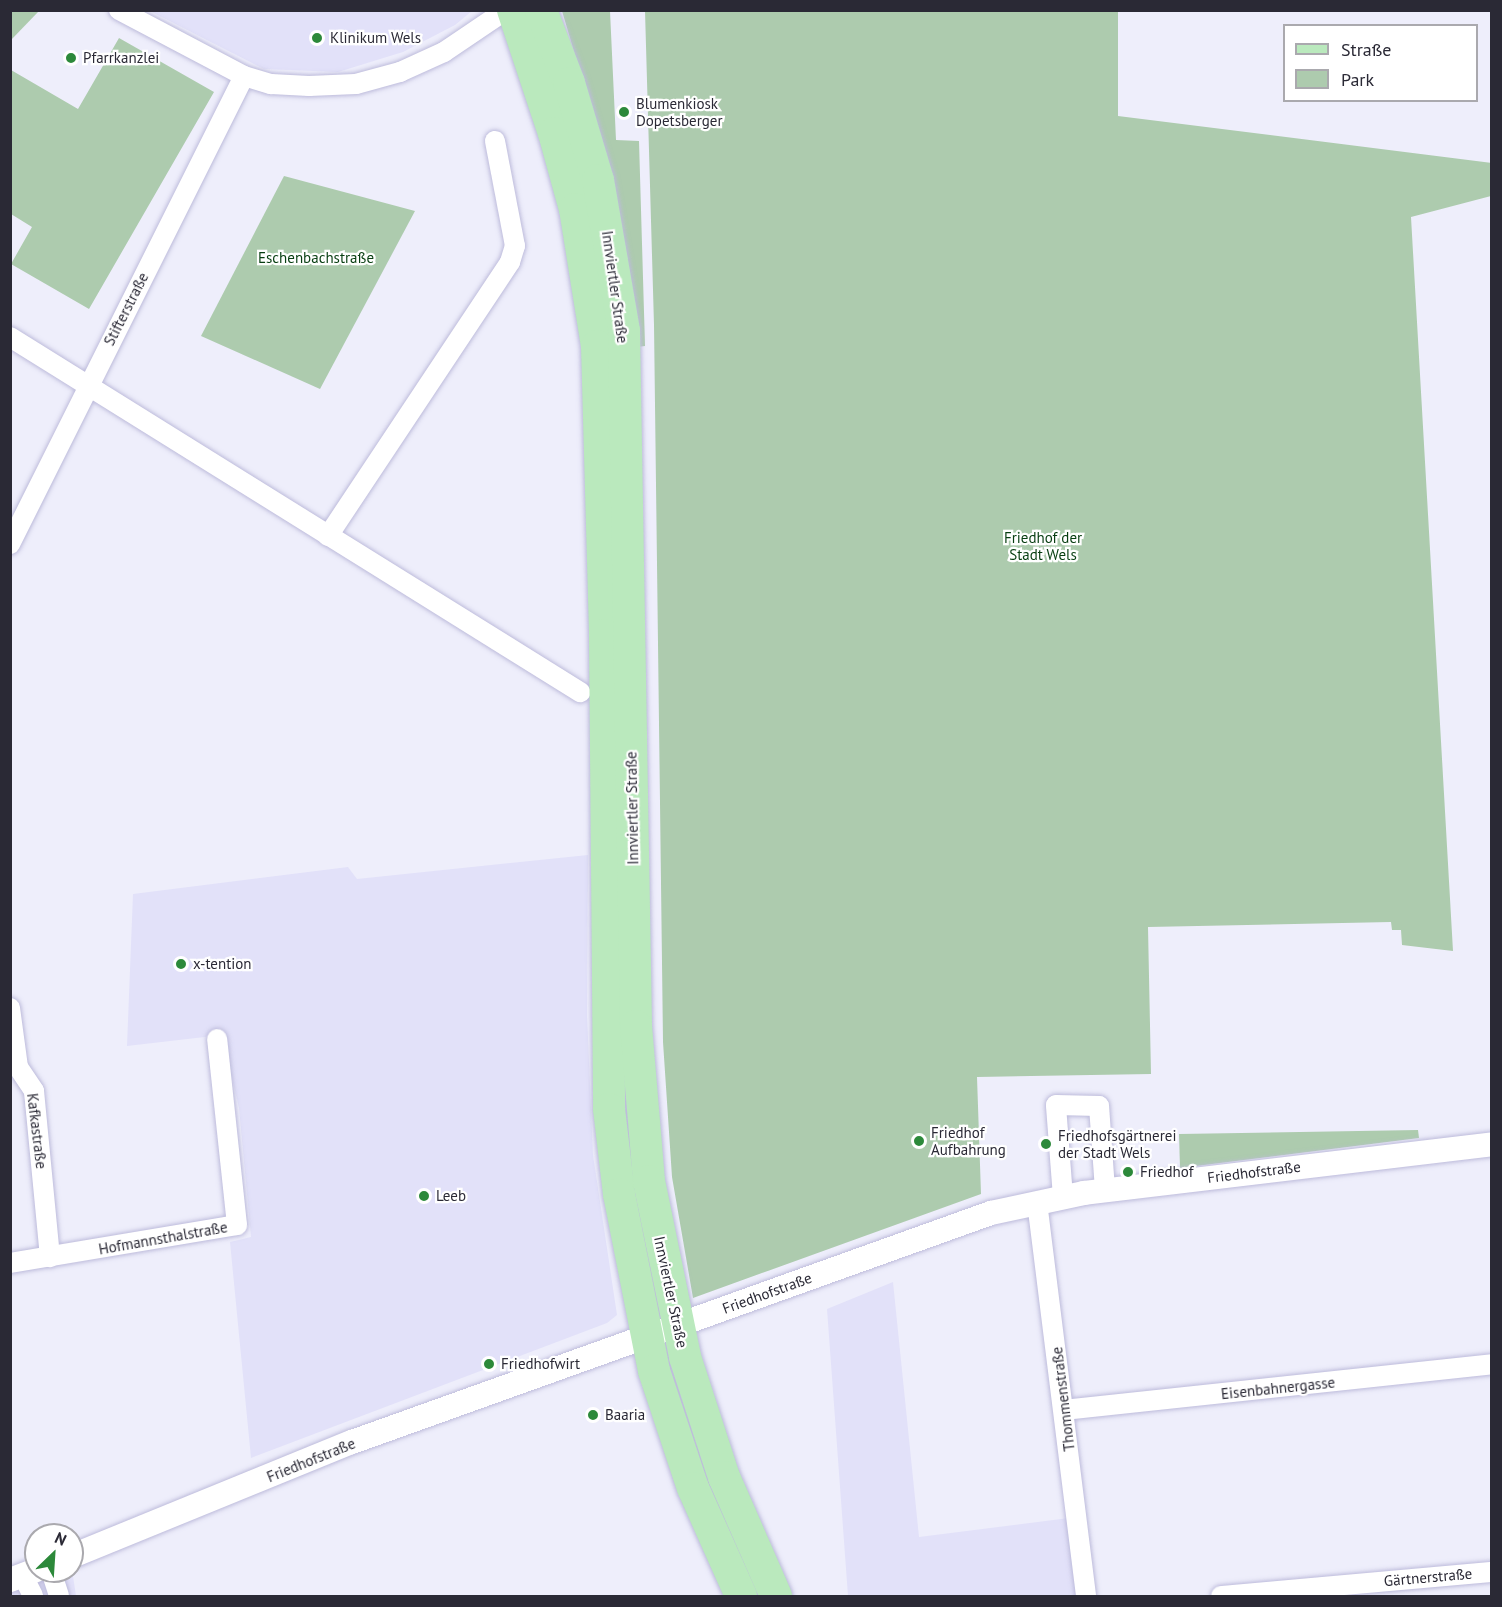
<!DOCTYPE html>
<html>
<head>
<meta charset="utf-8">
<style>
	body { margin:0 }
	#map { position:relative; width:1502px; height:1607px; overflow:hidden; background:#eeeefb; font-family:"PT Sans",sans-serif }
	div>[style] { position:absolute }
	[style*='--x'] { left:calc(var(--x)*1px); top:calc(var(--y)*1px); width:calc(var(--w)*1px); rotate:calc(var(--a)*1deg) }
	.built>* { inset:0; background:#e2e1f9 }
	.green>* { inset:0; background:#adcbae }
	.roads { filter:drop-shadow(0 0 2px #bdbbdb) drop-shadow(0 0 2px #bdbbdb) }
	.minor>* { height:20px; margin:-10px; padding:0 10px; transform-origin:10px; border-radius:10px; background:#fff }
	.tertiary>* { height:24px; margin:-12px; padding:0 12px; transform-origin:12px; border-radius:12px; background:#fff }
	.primary>* { height:32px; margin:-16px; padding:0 16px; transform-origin:16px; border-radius:16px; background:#bae9bd }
	.dots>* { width:16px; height:16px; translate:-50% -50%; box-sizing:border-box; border:3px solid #fff; border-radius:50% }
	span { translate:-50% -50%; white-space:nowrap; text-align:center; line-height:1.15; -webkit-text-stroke:4.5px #fff; paint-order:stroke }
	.poi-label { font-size:15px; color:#2a2935 }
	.left { translate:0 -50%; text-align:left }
	.park-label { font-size:15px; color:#073e11 }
	.street-label { font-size:15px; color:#2a2935 }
	.frame { position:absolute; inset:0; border:12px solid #2a2935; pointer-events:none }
	.legend { position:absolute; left:1283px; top:24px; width:195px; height:78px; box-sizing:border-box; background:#fff; border:2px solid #aaa9ae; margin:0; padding:8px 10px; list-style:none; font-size:18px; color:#2a2935 }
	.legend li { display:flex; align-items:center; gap:12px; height:30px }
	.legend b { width:30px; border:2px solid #aaa9ae }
	.north { position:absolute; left:24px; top:1523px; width:60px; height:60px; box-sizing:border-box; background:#fff; border:2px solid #aaa9ae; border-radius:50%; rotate:25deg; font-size:16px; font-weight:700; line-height:24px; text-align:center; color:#2a2935 }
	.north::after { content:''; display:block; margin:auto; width:21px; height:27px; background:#2c893a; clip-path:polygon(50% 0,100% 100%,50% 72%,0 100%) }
</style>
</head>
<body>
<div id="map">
	<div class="built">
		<div style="clip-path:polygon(150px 11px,472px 10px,472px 11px,455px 25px,403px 52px,338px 72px,264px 69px)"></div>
		<div style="clip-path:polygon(588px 855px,587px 1016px,593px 1155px,617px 1315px,607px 1323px,251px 1458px,230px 1242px,251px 1237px,239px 1108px,222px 1035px,127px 1046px,133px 894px,348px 867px,357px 879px)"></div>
		<div style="clip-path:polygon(893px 1282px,919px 1537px,1069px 1518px,1078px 1596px,848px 1596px,827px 1309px)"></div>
		<div style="clip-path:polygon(72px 1569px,76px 1596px,11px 1596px,10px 1592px)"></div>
	</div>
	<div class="green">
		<div style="clip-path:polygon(11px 10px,39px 11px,11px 40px,10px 11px)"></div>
		<div style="clip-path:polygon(562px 11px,610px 11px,616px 140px,639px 141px,645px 346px,637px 347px,628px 261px,613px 183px)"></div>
		<div style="clip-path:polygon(645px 11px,1118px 11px,1118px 116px,1492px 163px,1491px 196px,1411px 217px,1453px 951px,1402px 945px,1401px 930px,1392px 930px,1391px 922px,1148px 927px,1151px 1074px,977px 1077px,981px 1194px,693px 1298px,672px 1177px,663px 1042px,654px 325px)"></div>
		<div style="clip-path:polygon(119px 38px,214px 92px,89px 309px,11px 264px,32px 227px,11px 214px,11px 70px,78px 109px)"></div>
		<div style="clip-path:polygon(284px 176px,415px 211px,320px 389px,201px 336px)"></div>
		<div style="clip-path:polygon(1418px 1130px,1419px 1138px,1180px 1168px,1179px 1134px)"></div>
	</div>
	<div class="roads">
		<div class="minor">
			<div style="--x:119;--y:10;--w:141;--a:27.8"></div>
			<div style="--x:244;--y:76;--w:28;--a:17"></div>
			<div style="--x:271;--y:84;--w:38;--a:3"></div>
			<div style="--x:309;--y:86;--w:47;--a:-2.4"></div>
			<div style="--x:356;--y:84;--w:46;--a:-15.3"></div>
			<div style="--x:400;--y:72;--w:48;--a:-24.4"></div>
			<div style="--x:444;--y:52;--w:75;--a:-34.1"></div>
			<div style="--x:10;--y:337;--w:672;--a:31.91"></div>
			<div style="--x:328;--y:536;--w:329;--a:-56.4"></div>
			<div style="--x:510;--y:262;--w:17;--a:-73"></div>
			<div style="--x:515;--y:246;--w:107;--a:-100.8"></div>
			<div style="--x:10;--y:544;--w:523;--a:-63.43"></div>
			<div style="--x:10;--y:1008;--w:60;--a:82.3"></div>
			<div style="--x:18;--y:1067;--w:29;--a:56"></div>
			<div style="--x:34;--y:1091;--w:167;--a:84.5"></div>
			<div style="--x:1063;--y:1197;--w:92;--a:-94.4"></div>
			<div style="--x:1056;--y:1105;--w:43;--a:1.3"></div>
			<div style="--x:1099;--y:1106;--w:84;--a:85.9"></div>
			<div style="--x:1037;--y:1202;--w:397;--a:82.9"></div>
			<div style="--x:10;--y:1263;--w:230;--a:-9.5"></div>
			<div style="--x:237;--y:1225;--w:187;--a:-96.1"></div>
			<div style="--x:1064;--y:1410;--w:430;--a:-6.1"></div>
			<div style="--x:51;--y:1571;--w:26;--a:72"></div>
			<div style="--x:23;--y:1576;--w:22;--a:63"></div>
			<div style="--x:1221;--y:1596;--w:272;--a:-5.1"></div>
		</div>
		<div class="tertiary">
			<div style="--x:72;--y:1556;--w:302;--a:-22.2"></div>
			<div style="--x:352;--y:1442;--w:679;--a:-19.72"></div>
			<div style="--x:991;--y:1213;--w:95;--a:-12.1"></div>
			<div style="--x:1084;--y:1193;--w:411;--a:-6.8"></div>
			<div style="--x:10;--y:1580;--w:28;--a:-21"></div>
		</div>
		<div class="primary">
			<div style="--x:513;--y:10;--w:130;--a:71.6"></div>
			<div style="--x:554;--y:133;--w:79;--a:74.6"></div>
			<div style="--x:575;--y:209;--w:139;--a:80.9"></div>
			<div style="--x:597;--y:346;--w:289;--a:88.4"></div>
			<div style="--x:605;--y:635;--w:474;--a:89.5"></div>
			<div style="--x:609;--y:1109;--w:86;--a:83.3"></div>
			<div style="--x:619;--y:1194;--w:180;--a:78.8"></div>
			<div style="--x:654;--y:1371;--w:123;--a:71.6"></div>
			<div style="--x:693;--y:1488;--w:118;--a:66"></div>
			<div style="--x:541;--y:10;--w:78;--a:69"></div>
			<div style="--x:569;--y:83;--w:101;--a:73.4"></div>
			<div style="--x:598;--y:180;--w:153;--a:80.2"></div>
			<div style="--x:624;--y:331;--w:695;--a:89.01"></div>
			<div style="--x:636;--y:1026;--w:156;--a:85.2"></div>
			<div style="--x:649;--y:1181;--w:180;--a:78.4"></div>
			<div style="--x:685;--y:1357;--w:126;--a:72"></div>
			<div style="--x:724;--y:1477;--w:130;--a:66.4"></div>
		</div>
	</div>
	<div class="dots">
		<div style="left:317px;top:38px;background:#2c893a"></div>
		<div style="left:71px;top:58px;background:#2c893a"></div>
		<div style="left:624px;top:112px;background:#2c893a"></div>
		<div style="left:181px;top:964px;background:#2c893a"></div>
		<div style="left:919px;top:1141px;background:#2c893a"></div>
		<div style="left:1046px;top:1144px;background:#2c893a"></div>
		<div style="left:1128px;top:1172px;background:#2c893a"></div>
		<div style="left:424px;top:1196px;background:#2c893a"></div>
		<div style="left:489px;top:1364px;background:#2c893a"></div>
		<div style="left:593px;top:1415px;background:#2c893a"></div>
	</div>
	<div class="poi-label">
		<span class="left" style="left:330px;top:38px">Klinikum Wels</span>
		<span class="left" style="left:83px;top:58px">Pfarrkanzlei</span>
		<span class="left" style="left:636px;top:112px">Blumenkiosk<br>Dopetsberger</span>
		<span class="left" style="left:193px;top:964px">x-tention</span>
		<span class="left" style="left:931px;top:1141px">Friedhof<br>Aufbahrung</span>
		<span class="left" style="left:1058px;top:1144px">Friedhofsgärtnerei<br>der Stadt Wels</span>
		<span class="left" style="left:1140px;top:1172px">Friedhof</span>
		<span class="left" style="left:436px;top:1196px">Leeb</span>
		<span class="left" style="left:501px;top:1364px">Friedhofwirt</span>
		<span class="left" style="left:605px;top:1415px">Baaria</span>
	</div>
	<div class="park-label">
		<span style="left:316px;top:258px">Eschenbachstraße</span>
		<span style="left:1043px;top:546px">Friedhof der<br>Stadt Wels</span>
	</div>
	<div class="street-label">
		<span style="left:615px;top:287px;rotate:82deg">Innviertler Straße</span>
		<span style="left:126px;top:309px;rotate:-63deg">Stifterstraße</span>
		<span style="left:632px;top:808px;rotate:-91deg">Innviertler Straße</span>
		<span style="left:37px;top:1131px;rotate:83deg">Kafkastraße</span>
		<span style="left:1254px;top:1172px;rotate:-7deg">Friedhofstraße</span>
		<span style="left:163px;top:1238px;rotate:-10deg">Hofmannsthalstraße</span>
		<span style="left:671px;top:1292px;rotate:78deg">Innviertler Straße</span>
		<span style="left:767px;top:1293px;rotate:-20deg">Friedhofstraße</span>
		<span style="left:1278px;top:1388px;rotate:-6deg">Eisenbahnergasse</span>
		<span style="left:1063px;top:1399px;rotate:-97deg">Thommenstraße</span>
		<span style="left:311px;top:1460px;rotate:-22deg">Friedhofstraße</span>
		<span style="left:1428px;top:1577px;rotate:-5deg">Gärtnerstraße</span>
	</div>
	<div class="frame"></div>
	<ul class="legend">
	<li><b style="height:8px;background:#bae9bd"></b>Straße</li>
	<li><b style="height:16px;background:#adcbae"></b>Park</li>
	</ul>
	<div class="north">N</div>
</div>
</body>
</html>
